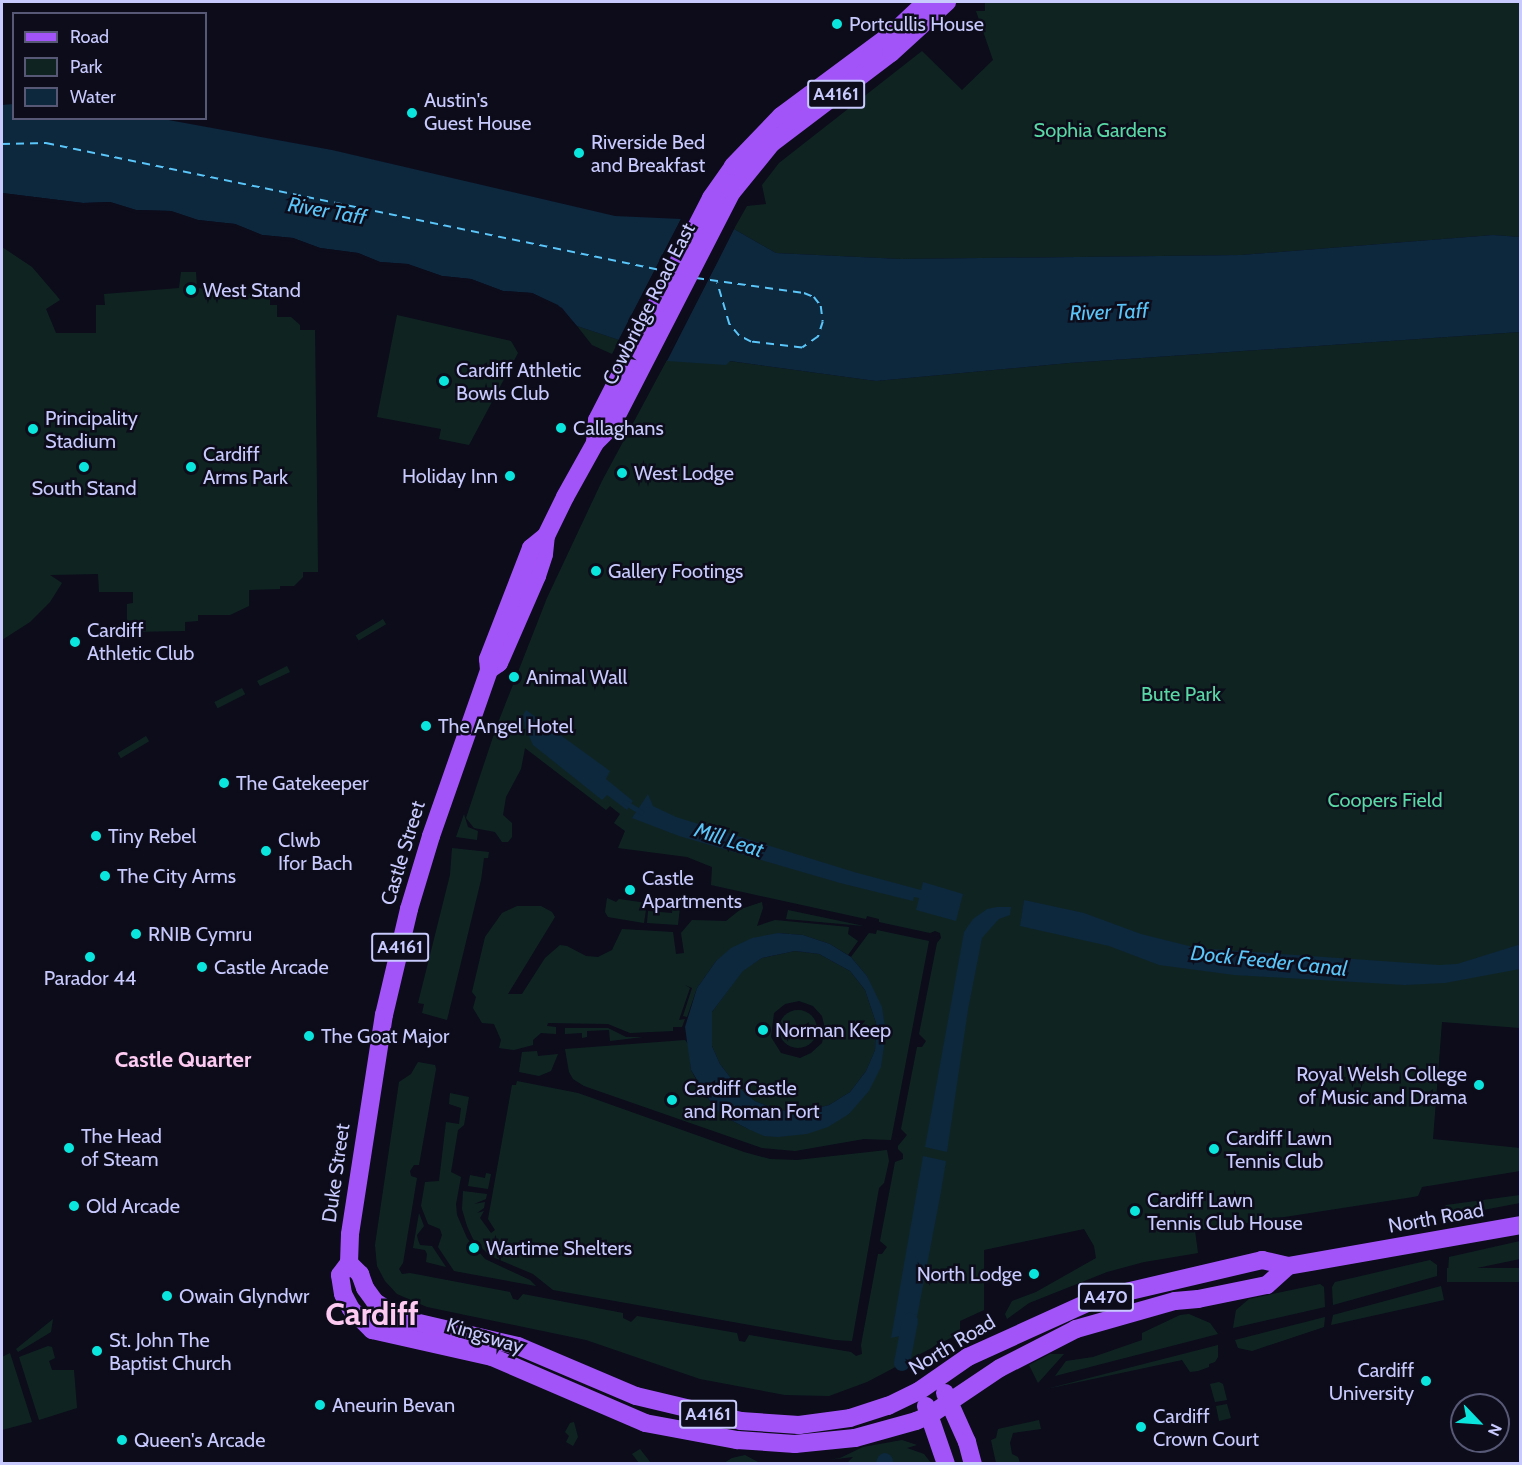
<!DOCTYPE html>
<html>
<head>
<meta charset="utf-8">
<style>
	body { margin:0 }
	#map { position:relative; width:1522px; height:1465px; overflow:hidden; background:#0c0c1b; font-family:Cabin,sans-serif }
	div>[style] { position:absolute }
	[style*='--x'] { left:calc(var(--x)*1px); top:calc(var(--y)*1px); width:calc(var(--w)*1px); rotate:calc(var(--a)*1deg) }
	.green>* { inset:0; background:#0f2421; transform-origin:0 0 }
	.round { border-radius:50% }
	.water>* { inset:0; background:#0d273d }
	.pier>* { inset:0; background:#0c0c1b }
	.stream>* { height:4.5px; margin:-2.25px; padding:0 2.25px; transform-origin:2.25px; border-radius:2.25px; background:#0d273d }
	.canal>* { height:16px; margin:-8px; padding:0 8px; transform-origin:8px; border-radius:8px; background:#0d273d }
	.ferry>* { height:1.5px; margin-top:-0.75px; transform-origin:0; background:repeating-linear-gradient(90deg,#5ac5f8 0 8px,transparent 0 14px) }
	.major>* { height:18px; margin:-9px; padding:0 9px; transform-origin:9px; border-radius:9px; background:#a354f8 }
	.dots>* { width:16px; height:16px; translate:-50% -50%; box-sizing:border-box; border:3px solid #0c0c1b; border-radius:50% }
	span { translate:-50% -50%; white-space:nowrap; text-align:center; line-height:1.15; -webkit-text-stroke:5px #0c0c1b; paint-order:stroke }
	.shield-label span { padding:2px 4px; background:#0c0c1b; border:2px solid; border-radius:4px; -webkit-text-stroke-width:0 }
	.shield-label { font-size:18px; color:#c8c9fd; font-weight:700 }
	.poi-label { font-size:20px; color:#c8c9fd }
	.left { translate:0 -50%; text-align:left }
	.right { translate:-100% -50%; text-align:right }
	.park-label { font-size:20px; color:#59d8a6 }
	.street-label { font-size:20px; color:#c8c9fd }
	.water-label { font-size:21px; color:#5ac5f8; font-style:italic }
	.quarter-label { font-size:22px; color:#fdcaf1; font-weight:700 }
	.town-label { font-size:32px; color:#fdcaf1; font-weight:700 }
	.frame { position:absolute; inset:0; border:3px solid #c8c9fd; pointer-events:none }
	.legend { position:absolute; left:12px; top:12px; width:195px; height:108px; box-sizing:border-box; background:#0c0c1b; border:2px solid #575875; margin:0; padding:8px 10px; list-style:none; font-size:18px; color:#c8c9fd }
	.legend li { display:flex; align-items:center; gap:12px; height:30px }
	.legend b { width:30px; border:2px solid #575875 }
	.north { position:absolute; left:1450px; top:1393px; width:60px; height:60px; box-sizing:border-box; background:#0c0c1b; border:2px solid #575875; border-radius:50%; rotate:115deg; font-size:16px; font-weight:700; line-height:24px; text-align:center; color:#c8c9fd }
	.north::after { content:''; display:block; margin:auto; width:21px; height:27px; background:#0ae6dd; clip-path:polygon(50% 0,100% 100%,50% 72%,0 100%) }
</style>
</head>
<body>
<div id="map">
	<div class="green">
		<div style="clip-path:polygon(985px 2px,1520px 2px,1520px 237px,1493px 235px,1241px 255px,901px 259px,776px 253px,734px 229px,747px 206px,766px 204px,762px 185px,779px 163px,922px 51px,962px 90px,993px 60px,976px 11px,985px 11px)"></div>
		<div style="clip-path:polygon(2px 247px,32px 267px,56px 295px,60px 300px,46px 309px,56px 333px,96px 333px,96px 305px,105px 305px,104px 294px,179px 288px,181px 272px,196px 272px,197px 288px,266px 295px,270px 299px,270px 305px,277px 305px,277px 317px,291px 317px,300px 325px,300px 330px,315px 330px,318px 572px,303px 572px,303px 577px,294px 586px,280px 586px,280px 589px,249px 590px,249px 606px,230px 615px,198px 615px,198px 621px,185px 622px,185px 631px,127px 632px,127px 604px,133px 603px,133px 592px,99px 592px,98px 574px,50px 575px,62px 583px,50px 602px,30px 622px,2px 640px)"></div>
		<div style="clip-path:polygon(397px 315px,511px 341px,518px 353px,469px 445px,439px 439px,441px 429px,377px 417px)"></div>
		<div style="clip-path:polygon(577px 326px,619px 340px,612px 354px,592px 345px)"></div>
		<div style="clip-path:polygon(1520px 332px,1520px 1028px,1442px 1022px,1433px 1139px,1520px 1148px,1520px 1171px,1422px 1187px,1418px 1196px,1413px 1197px,1195px 1231px,1198px 1253px,1144px 1262px,1107px 1272px,1029px 1303px,1007px 1319px,1005px 1314px,1012px 1301px,1036px 1292px,1096px 1258px,1094px 1246px,1084px 1229px,984px 1250px,984px 1310px,960px 1321px,960px 1333px,867px 1382px,829px 1396px,785px 1395px,700px 1379px,586px 1340px,427px 1307px,397px 1294px,385px 1281px,377px 1266px,375px 1245px,399px 1082px,411px 1074px,418px 1062px,435px 1065px,436px 1069px,419px 1165px,414px 1165px,410px 1171px,411px 1176px,417px 1178px,403px 1263px,399px 1269px,402px 1274px,410px 1273px,510px 1292px,513px 1299px,518px 1300px,523px 1294px,623px 1313px,623px 1318px,631px 1322px,637px 1316px,737px 1333px,739px 1341px,745px 1342px,749px 1335px,851px 1352px,856px 1356px,862px 1354px,861px 1345px,878px 1254px,882px 1254px,887px 1247px,880px 1241px,895px 1162px,903px 1159px,903px 1154px,898px 1149px,898px 1146px,907px 1135px,901px 1129px,917px 1047px,922px 1047px,926px 1041px,919px 1034px,937px 943px,941px 938px,940px 933px,935px 931px,930px 933px,879px 922px,879px 919px,867px 916px,866px 919px,711px 885px,712px 867px,687px 857px,618px 848px,625px 831px,614px 823px,620px 814px,610px 806px,606px 810px,525px 748px,521px 769px,506px 797px,503px 815px,512px 823px,512px 837px,508px 842px,502px 842px,495px 832px,474px 828px,466px 818px,496px 728px,547px 598px,602px 481px,667px 360px,729px 361px,876px 381px,1069px 363px)"></div>
		<div style="left:383px;top:619px;width:6px;height:32px;rotate:59deg"></div>
		<div style="clip-path:polygon(287px 666px,290px 672px,260px 686px,257px 681px)"></div>
		<div style="left:242px;top:688px;width:7px;height:31px;rotate:63deg"></div>
		<div style="left:146px;top:736px;width:6px;height:33px;rotate:59deg"></div>
		<div style="clip-path:polygon(464px 814px,468px 827px,478px 831px,477px 840px,456px 837px)"></div>
		<div style="clip-path:polygon(452px 848px,489px 852px,488px 858px,484px 858px,481px 880px,447px 1020px,422px 1013px,424px 1004px,418px 1003px,450px 875px)"></div>
		<div style="clip-path:polygon(607px 898px,616px 902px,619px 899px,647px 903px,644px 923px,608px 917px,605px 912px)"></div>
		<div style="clip-path:polygon(762px 902px,763px 908px,757px 926px,775px 920px,849px 927px,848px 934px,858px 941px,848px 955px,830px 944px,803px 935px,778px 933px,716px 961px,697px 988px,687px 1017px,683px 1016px,692px 988px,685px 985px,690px 988px,679px 1020px,685px 1019px,682px 1027px,673px 1027px,673px 1031px,630px 1033px,608px 1024px,548px 1023px,547px 1026px,556px 1027px,556px 1034px,541px 1033px,533px 1040px,533px 1045px,514px 1050px,499px 1048px,501px 1040px,494px 1024px,482px 1023px,473px 1008px,476px 997px,472px 992px,485px 937px,502px 913px,517px 906px,541px 906px,552px 912px,555px 917px,508px 994px,522px 994px,545px 958px,560px 945px,567px 946px,586px 956px,598px 957px,612px 950px,622px 929px,673px 932px,676px 954px,684px 953px,681px 933px,692px 920px,726px 921px,741px 909px)"></div>
		<div style="clip-path:polygon(673px 906px,680px 907px,678px 925px,647px 923px,648px 911px,672px 913px)"></div>
		<div style="clip-path:polygon(788px 910px,864px 926px,786px 919px)"></div>
		<div style="clip-path:polygon(877px 930px,929px 941px,891px 1140px,864px 1139px,795px 1151px,762px 1148px,584px 1086px,573px 1079px,569px 1072px,565px 1049px,685px 1040px,689px 1045px,691px 1070px,704px 1094px,723px 1116px,748px 1129px,849px 1114px,886px 1033px,867px 976px,851px 957px,869px 933px,876px 934px)"></div>
		<div style="clip-path:polygon(evenodd,795px 951px,819px 954px,850px 971px,865px 990px,876px 1023px,875px 1050px,866px 1071px,850px 1092px,829px 1105px,802px 1112px,778px 1110px,755px 1101px,737px 1086px,720px 1064px,712px 1046px,712px 1012px,743px 970px,762px 958px,795px 951px,799px 1001px,813px 1006px,822px 1016px,825px 1029px,822px 1043px,811px 1053px,800px 1058px,781px 1053px,771px 1037px,774px 1013px,785px 1004px,799px 1001px)"></div>
		<div class="round" style="left:779px;top:1010px;width:38px;height:38px"></div>
		<div style="clip-path:polygon(565px 1028px,608px 1028px,626px 1037px,643px 1037px,610px 1041px,609px 1030px,587px 1031px,587px 1037px,582px 1038px,582px 1033px,565px 1034px)"></div>
		<div style="clip-path:polygon(537px 1051px,538px 1056px,558px 1054px,551px 1071px,539px 1076px,519px 1072px,522px 1052px)"></div>
		<div style="clip-path:polygon(517px 1081px,578px 1093px,744px 1152px,770px 1159px,797px 1160px,887px 1150px,889px 1161px,884px 1183px,879px 1188px,852px 1341px,835px 1340px,553px 1290px,533px 1274px,490px 1256px,473px 1239px,467px 1226px,462px 1209px,463px 1191px,487px 1194px,486px 1199px,474px 1204px,485px 1202px,484px 1208px,477px 1213px,484px 1211px,480px 1218px,491px 1233px,495px 1230px,488px 1219px,512px 1085px,516px 1085px)"></div>
		<div style="clip-path:polygon(450px 1093px,469px 1097px,464px 1125px,458px 1130px,451px 1172px,461px 1177px,456px 1204px,457px 1215px,467px 1238px,485px 1259px,530px 1280px,536px 1286px,454px 1271px,438px 1247px,442px 1235px,440px 1229px,428px 1224px,421px 1206px,425px 1182px,439px 1181px,446px 1122px,459px 1124px,461px 1108px,449px 1104px)"></div>
		<div style="clip-path:polygon(486px 1173px,491px 1174px,488px 1189px,468px 1186px,470px 1175px,485px 1178px)"></div>
		<div style="clip-path:polygon(1520px 1195px,1520px 1203px,1441px 1218px,1442px 1210px,1446px 1205px)"></div>
		<div style="clip-path:polygon(419px 1213px,424px 1226px,417px 1235px,418px 1240px,420px 1245px,432px 1246px,446px 1267px,426px 1262px,427px 1254px,425px 1250px,413px 1248px)"></div>
		<div style="clip-path:polygon(1520px 1241px,1520px 1259px,1448px 1274px,1449px 1257px)"></div>
		<div style="clip-path:polygon(1430px 1260px,1437px 1265px,1437px 1276px,1333px 1305px,1332px 1287px,1335px 1282px)"></div>
		<div style="left:1520px;top:1268px;width:14px;height:73px;rotate:90deg"></div>
		<div style="clip-path:polygon(1320px 1284px,1324px 1287px,1325px 1307px,1233px 1328px,1236px 1310px,1249px 1299px)"></div>
		<div style="clip-path:polygon(1441px 1286px,1444px 1300px,1331px 1325px,1333px 1315px)"></div>
		<div style="clip-path:polygon(1189px 1314px,1210px 1323px,1218px 1334px,1055px 1376px,1066px 1361px,1093px 1357px,1142px 1340px,1142px 1333px,1180px 1315px)"></div>
		<div style="clip-path:polygon(1325px 1317px,1324px 1327px,1252px 1351px,1238px 1348px,1235px 1340px)"></div>
		<div style="clip-path:polygon(53px 1319px,51px 1332px,18px 1352px,16px 1349px)"></div>
		<div style="clip-path:polygon(1218px 1345px,1218px 1357px,1215px 1362px,1209px 1364px,1209px 1367px,1198px 1371px,1190px 1372px,1182px 1360px,1046px 1389px)"></div>
		<div style="clip-path:polygon(48px 1346px,52px 1347px,55px 1358px,49px 1361px,52px 1370px,74px 1370px,77px 1408px,39px 1420px,19px 1357px)"></div>
		<div style="clip-path:polygon(10px 1353px,32px 1422px,2px 1430px,2px 1357px)"></div>
		<div style="clip-path:polygon(1050px 1354px,1064px 1354px,1038px 1383px,1029px 1365px)"></div>
		<div style="clip-path:polygon(1219px 1382px,1223px 1384px,1227px 1400px,1215px 1402px,1210px 1384px)"></div>
		<div style="clip-path:polygon(1227px 1404px,1231px 1418px,1219px 1421px,1216px 1406px)"></div>
		<div style="clip-path:polygon(1039px 1420px,1041px 1429px,1013px 1433px,1010px 1443px,1012px 1454px,1018px 1457px,1020px 1463px,996px 1463px,991px 1440px,996px 1438px,998px 1429px)"></div>
		<div style="clip-path:polygon(574px 1422px,578px 1437px,573px 1446px,566px 1442px,569px 1436px,565px 1432px,570px 1423px)"></div>
		<div style="clip-path:polygon(902px 1440px,917px 1445px,907px 1448px,924px 1454px,931px 1463px,841px 1463px,848px 1462px,853px 1457px,828px 1460px,840px 1458px,863px 1447px)"></div>
		<div style="clip-path:polygon(640px 1449px,651px 1463px,639px 1463px,632px 1454px)"></div>
		<div style="clip-path:polygon(745px 1455px,758px 1462px,771px 1463px,724px 1463px,732px 1458px)"></div>
	</div>
	<div class="water">
		<div style="clip-path:polygon(13px 104px,14px 118px,163px 119px,332px 150px,615px 216px,681px 219px,619px 340px,577px 326px,558px 305px,532px 293px,503px 291px,471px 279px,442px 276px,408px 264px,380px 262px,358px 253px,320px 248px,293px 238px,262px 235px,235px 224px,198px 220px,171px 211px,136px 210px,110px 202px,83px 203px,2px 193px,2px 105px)"></div>
		<div style="clip-path:polygon(734px 229px,776px 253px,901px 259px,1241px 255px,1493px 235px,1520px 237px,1520px 332px,1069px 363px,876px 381px,730px 361px,726px 365px,667px 361px)"></div>
		<div style="clip-path:polygon(526px 710px,610px 771px,606px 779px,633px 801px,627px 810px,607px 795px,602px 800px,533px 745px,525px 727px,523px 715px)"></div>
		<div style="clip-path:polygon(648px 794px,653px 806px,676px 817px,854px 872px,921px 890px,923px 882px,963px 894px,956px 921px,916px 910px,919px 898px,914px 897px,913px 901px,840px 883px,679px 836px,632px 818px)"></div>
		<div style="clip-path:polygon(1024px 900px,1084px 913px,1141px 934px,1197px 948px,1439px 965px,1457px 964px,1518px 945px,1520px 946px,1520px 969px,1445px 983px,1405px 985px,1234px 975px,1159px 965px,1109px 946px,1020px 926px)"></div>
		<div style="clip-path:polygon(997px 907px,1011px 907px,1010px 915px,999px 919px,982px 938px,968px 1010px,947px 1152px,925px 1147px,964px 932px,973px 919px,987px 909px)"></div>
		<div style="clip-path:polygon(evenodd,778px 933px,803px 935px,830px 944px,851px 957px,867px 976px,882px 1007px,886px 1033px,881px 1067px,869px 1091px,849px 1114px,828px 1127px,807px 1134px,778px 1137px,764px 1136px,748px 1129px,723px 1116px,713px 1106px,691px 1070px,685px 1027px,697px 988px,716px 961px,731px 948px,752px 938px,778px 933px,795px 951px,819px 954px,850px 971px,865px 990px,876px 1023px,875px 1050px,866px 1071px,850px 1092px,829px 1105px,802px 1112px,778px 1110px,755px 1101px,737px 1086px,720px 1064px,712px 1046px,712px 1012px,743px 971px,762px 958px,795px 951px)"></div>
		<div style="clip-path:polygon(923px 1156px,946px 1161px,941px 1192px,914px 1333px,891px 1338px)"></div>
	</div>
	<div class="pier">
		<div style="clip-path:polygon(2px 193px,83px 203px,110px 202px,136px 210px,171px 211px,198px 220px,235px 224px,262px 235px,293px 238px,320px 248px,358px 253px,380px 262px,407px 264px,442px 276px,471px 279px,503px 291px,532px 293px,562px 308px,580px 330px,556px 308px,531px 296px,503px 294px,470px 282px,441px 279px,407px 267px,379px 265px,357px 256px,319px 251px,292px 241px,261px 238px,234px 227px,197px 223px,170px 214px,135px 213px,109px 205px,82px 206px,2px 196px)"></div>
		<div style="clip-path:polygon(682px 217px,684px 221px,669px 249px,622px 342px,617px 343px)"></div>
		<div style="clip-path:polygon(735px 227px,718px 261px,665px 363px,665px 356px,681px 326px,731px 228px)"></div>
	</div>
	<div class="stream">
		<div style="--x:625;--y:802;--w:19;--a:32"></div>
	</div>
	<div class="canal">
		<div style="--x:902;--y:1363;--w:43;--a:-79.2"></div>
		<div style="--x:884;--y:1464;--w:3;--a:-72"></div>
	</div>
	<div class="ferry">
		<div style="--x:2;--y:144;--w:44;--a:-1.3"></div>
		<div style="--x:46;--y:143;--w:632;--a:11.68"></div>
		<div style="--x:696;--y:278;--w:109;--a:7.9"></div>
		<div style="--x:804;--y:293;--w:11;--a:22"></div>
		<div style="--x:814;--y:297;--w:11;--a:52"></div>
		<div style="--x:821;--y:306;--w:16;--a:83"></div>
		<div style="--x:823;--y:322;--w:16;--a:108"></div>
		<div style="--x:818;--y:337;--w:19;--a:145"></div>
		<div style="--x:802;--y:348;--w:51;--a:-173.3"></div>
		<div style="--x:751;--y:342;--w:13;--a:-153"></div>
		<div style="--x:739;--y:336;--w:16;--a:-130"></div>
		<div style="--x:729;--y:324;--w:43;--a:-106.3"></div>
	</div>
	<div class="major">
		<div style="--x:595;--y:443;--w:23;--a:-85"></div>
		<div style="--x:597;--y:420;--w:250;--a:-62.8"></div>
		<div style="--x:711;--y:198;--w:39;--a:-55"></div>
		<div style="--x:733;--y:166;--w:69;--a:-46.2"></div>
		<div style="--x:781;--y:116;--w:141;--a:-36.6"></div>
		<div style="--x:894;--y:32;--w:44;--a:-43.2"></div>
		<div style="--x:489;--y:670;--w:12;--a:-35"></div>
		<div style="--x:499;--y:663;--w:95;--a:-66.4"></div>
		<div style="--x:537;--y:576;--w:23;--a:-72"></div>
		<div style="--x:544;--y:554;--w:18;--a:-84"></div>
		<div style="--x:546;--y:536;--w:43;--a:-64"></div>
		<div style="--x:565;--y:497;--w:62;--a:-60.9"></div>
		<div style="--x:595;--y:443;--w:23;--a:-45"></div>
		<div style="--x:611;--y:427;--w:264;--a:-62.8"></div>
		<div style="--x:732;--y:192;--w:63;--a:-50.8"></div>
		<div style="--x:772;--y:143;--w:149;--a:-37.1"></div>
		<div style="--x:891;--y:53;--w:76;--a:-42.3"></div>
		<div style="--x:349;--y:1263;--w:16;--a:45"></div>
		<div style="--x:360;--y:1274;--w:15;--a:70"></div>
		<div style="--x:365;--y:1288;--w:17;--a:54"></div>
		<div style="--x:375;--y:1302;--w:32;--a:32"></div>
		<div style="--x:402;--y:1319;--w:119;--a:13.1"></div>
		<div style="--x:518;--y:1346;--w:128;--a:23"></div>
		<div style="--x:636;--y:1396;--w:108;--a:13.4"></div>
		<div style="--x:741;--y:1421;--w:58;--a:3.9"></div>
		<div style="--x:799;--y:1425;--w:51;--a:-7.8"></div>
		<div style="--x:850;--y:1418;--w:40;--a:-18"></div>
		<div style="--x:888;--y:1406;--w:34;--a:-26"></div>
		<div style="--x:919;--y:1391;--w:60;--a:-34.8"></div>
		<div style="--x:968;--y:1357;--w:141;--a:-24.4"></div>
		<div style="--x:1096;--y:1299;--w:171;--a:-13.2"></div>
		<div style="--x:1262;--y:1260;--w:27;--a:13"></div>
		<div style="--x:1288;--y:1266;--w:236;--a:-10"></div>
		<div style="--x:349;--y:1263;--w:15;--a:127"></div>
		<div style="--x:340;--y:1275;--w:19;--a:81"></div>
		<div style="--x:343;--y:1294;--w:17;--a:62"></div>
		<div style="--x:351;--y:1309;--w:30;--a:45"></div>
		<div style="--x:372;--y:1330;--w:123;--a:12.7"></div>
		<div style="--x:492;--y:1357;--w:167;--a:23.3"></div>
		<div style="--x:645;--y:1423;--w:94;--a:10.5"></div>
		<div style="--x:737;--y:1440;--w:58;--a:3.9"></div>
		<div style="--x:795;--y:1444;--w:60;--a:-5.7"></div>
		<div style="--x:855;--y:1438;--w:63;--a:-15.6"></div>
		<div style="--x:916;--y:1421;--w:15;--a:-23"></div>
		<div style="--x:930;--y:1415;--w:84;--a:-33.9"></div>
		<div style="--x:1000;--y:1368;--w:85;--a:-27.2"></div>
		<div style="--x:1076;--y:1329;--w:103;--a:-15.8"></div>
		<div style="--x:1175;--y:1301;--w:23;--a:-5"></div>
		<div style="--x:1198;--y:1299;--w:70;--a:-11.5"></div>
		<div style="--x:1267;--y:1285;--w:28;--a:-42"></div>
		<div style="--x:349;--y:1263;--w:29;--a:-88"></div>
		<div style="--x:350;--y:1234;--w:222;--a:-81.2"></div>
		<div style="--x:384;--y:1015;--w:109;--a:-76.7"></div>
		<div style="--x:409;--y:909;--w:76;--a:-73.2"></div>
		<div style="--x:431;--y:836;--w:176;--a:-70.7"></div>
		<div style="--x:489;--y:670;--w:11;--a:-95"></div>
		<div style="--x:488;--y:659;--w:119;--a:-68.8"></div>
		<div style="--x:531;--y:548;--w:19;--a:-39"></div>
		<div style="--x:945;--y:1393;--w:54;--a:65.8"></div>
		<div style="--x:967;--y:1442;--w:23;--a:75"></div>
		<div style="--x:926;--y:1406;--w:61;--a:71"></div>
	</div>
	<div class="dots">
		<div style="left:837px;top:24px;background:#0ae6dd"></div>
		<div style="left:412px;top:113px;background:#0ae6dd"></div>
		<div style="left:579px;top:153px;background:#0ae6dd"></div>
		<div style="left:191px;top:290px;background:#0ae6dd"></div>
		<div style="left:444px;top:381px;background:#0ae6dd"></div>
		<div style="left:561px;top:428px;background:#0ae6dd"></div>
		<div style="left:33px;top:429px;background:#0ae6dd"></div>
		<div style="left:84px;top:467px;background:#0ae6dd"></div>
		<div style="left:191px;top:467px;background:#0ae6dd"></div>
		<div style="left:622px;top:473px;background:#0ae6dd"></div>
		<div style="left:510px;top:476px;background:#0ae6dd"></div>
		<div style="left:596px;top:571px;background:#0ae6dd"></div>
		<div style="left:75px;top:642px;background:#0ae6dd"></div>
		<div style="left:514px;top:677px;background:#0ae6dd"></div>
		<div style="left:426px;top:726px;background:#0ae6dd"></div>
		<div style="left:224px;top:783px;background:#0ae6dd"></div>
		<div style="left:96px;top:836px;background:#0ae6dd"></div>
		<div style="left:266px;top:851px;background:#0ae6dd"></div>
		<div style="left:105px;top:876px;background:#0ae6dd"></div>
		<div style="left:630px;top:890px;background:#0ae6dd"></div>
		<div style="left:136px;top:934px;background:#0ae6dd"></div>
		<div style="left:90px;top:957px;background:#0ae6dd"></div>
		<div style="left:202px;top:967px;background:#0ae6dd"></div>
		<div style="left:763px;top:1030px;background:#0ae6dd"></div>
		<div style="left:309px;top:1036px;background:#0ae6dd"></div>
		<div style="left:1479px;top:1085px;background:#0ae6dd"></div>
		<div style="left:672px;top:1100px;background:#0ae6dd"></div>
		<div style="left:69px;top:1148px;background:#0ae6dd"></div>
		<div style="left:1214px;top:1149px;background:#0ae6dd"></div>
		<div style="left:74px;top:1206px;background:#0ae6dd"></div>
		<div style="left:1135px;top:1211px;background:#0ae6dd"></div>
		<div style="left:474px;top:1248px;background:#0ae6dd"></div>
		<div style="left:1034px;top:1274px;background:#0ae6dd"></div>
		<div style="left:167px;top:1296px;background:#0ae6dd"></div>
		<div style="left:97px;top:1351px;background:#0ae6dd"></div>
		<div style="left:1426px;top:1381px;background:#0ae6dd"></div>
		<div style="left:320px;top:1405px;background:#0ae6dd"></div>
		<div style="left:1141px;top:1427px;background:#0ae6dd"></div>
		<div style="left:122px;top:1440px;background:#0ae6dd"></div>
	</div>
	<div class="shield-label">
		<span style="left:836px;top:94px">A4161</span>
		<span style="left:400px;top:947px">A4161</span>
		<span style="left:1106px;top:1297px">A470</span>
		<span style="left:708px;top:1414px">A4161</span>
	</div>
	<div class="poi-label">
		<span class="left" style="left:849px;top:24px">Portcullis House</span>
		<span class="left" style="left:424px;top:112px">Austin's<br>Guest House</span>
		<span class="left" style="left:591px;top:154px">Riverside Bed<br>and Breakfast</span>
		<span class="left" style="left:203px;top:290px">West Stand</span>
		<span class="left" style="left:456px;top:382px">Cardiff Athletic<br>Bowls Club</span>
		<span class="left" style="left:45px;top:430px">Principality<br>Stadium</span>
		<span class="left" style="left:573px;top:428px">Callaghans</span>
		<span class="left" style="left:203px;top:466px">Cardiff<br>Arms Park</span>
		<span class="left" style="left:634px;top:473px">West Lodge</span>
		<span class="right" style="left:498px;top:476px">Holiday Inn</span>
		<span style="left:84px;top:488px">South Stand</span>
		<span class="left" style="left:608px;top:571px">Gallery Footings</span>
		<span class="left" style="left:87px;top:642px">Cardiff<br>Athletic Club</span>
		<span class="left" style="left:526px;top:677px">Animal Wall</span>
		<span class="left" style="left:438px;top:726px">The Angel Hotel</span>
		<span class="left" style="left:236px;top:783px">The Gatekeeper</span>
		<span class="left" style="left:108px;top:836px">Tiny Rebel</span>
		<span class="left" style="left:278px;top:852px">Clwb<br>Ifor Bach</span>
		<span class="left" style="left:117px;top:876px">The City Arms</span>
		<span class="left" style="left:642px;top:890px">Castle<br>Apartments</span>
		<span class="left" style="left:148px;top:934px">RNIB Cymru</span>
		<span class="left" style="left:214px;top:967px">Castle Arcade</span>
		<span style="left:90px;top:978px">Parador 44</span>
		<span class="left" style="left:775px;top:1030px">Norman Keep</span>
		<span class="left" style="left:321px;top:1036px">The Goat Major</span>
		<span class="right" style="left:1467px;top:1086px">Royal Welsh College<br>of Music and Drama</span>
		<span class="left" style="left:684px;top:1100px">Cardiff Castle<br>and Roman Fort</span>
		<span class="left" style="left:81px;top:1148px">The Head<br>of Steam</span>
		<span class="left" style="left:1226px;top:1150px">Cardiff Lawn<br>Tennis Club</span>
		<span class="left" style="left:1147px;top:1212px">Cardiff Lawn<br>Tennis Club House</span>
		<span class="left" style="left:86px;top:1206px">Old Arcade</span>
		<span class="left" style="left:486px;top:1248px">Wartime Shelters</span>
		<span class="right" style="left:1022px;top:1274px">North Lodge</span>
		<span class="left" style="left:179px;top:1296px">Owain Glyndwr</span>
		<span class="left" style="left:109px;top:1352px">St. John The<br>Baptist Church</span>
		<span class="right" style="left:1414px;top:1382px">Cardiff<br>University</span>
		<span class="left" style="left:332px;top:1405px">Aneurin Bevan</span>
		<span class="left" style="left:1153px;top:1428px">Cardiff<br>Crown Court</span>
		<span class="left" style="left:134px;top:1440px">Queen's Arcade</span>
	</div>
	<div class="park-label">
		<span style="left:1100px;top:130px">Sophia Gardens</span>
		<span style="left:1181px;top:694px">Bute Park</span>
		<span style="left:1385px;top:800px">Coopers Field</span>
	</div>
	<div class="street-label">
		<span style="left:649px;top:304px;rotate:-63deg">Cowbridge Road East</span>
		<span style="left:403px;top:853px;rotate:-73deg">Castle Street</span>
		<span style="left:336px;top:1173px;rotate:-82deg">Duke Street</span>
		<span style="left:1436px;top:1218px;rotate:-10deg">North Road</span>
		<span style="left:485px;top:1336px;rotate:17deg">Kingsway</span>
		<span style="left:952px;top:1345px;rotate:-31deg">North Road</span>
	</div>
	<div class="water-label">
		<span style="left:327px;top:211px;rotate:10deg">River Taff</span>
		<span style="left:1109px;top:312px;rotate:-2deg">River Taff</span>
		<span style="left:729px;top:840px;rotate:18deg">Mill Leat</span>
		<span style="left:1269px;top:961px;rotate:6deg">Dock Feeder Canal</span>
	</div>
	<div class="quarter-label">
		<span style="left:183px;top:1060px">Castle Quarter</span>
	</div>
	<div class="town-label">
		<span style="left:372px;top:1314px">Cardiff</span>
	</div>
	<div class="frame"></div>
	<ul class="legend">
	<li><b style="height:8px;background:#a354f8"></b>Road</li>
	<li><b style="height:16px;background:#0f2421"></b>Park</li>
	<li><b style="height:16px;background:#0d273d"></b>Water</li>
	</ul>
	<div class="north">N</div>
</div>
</body>
</html>
